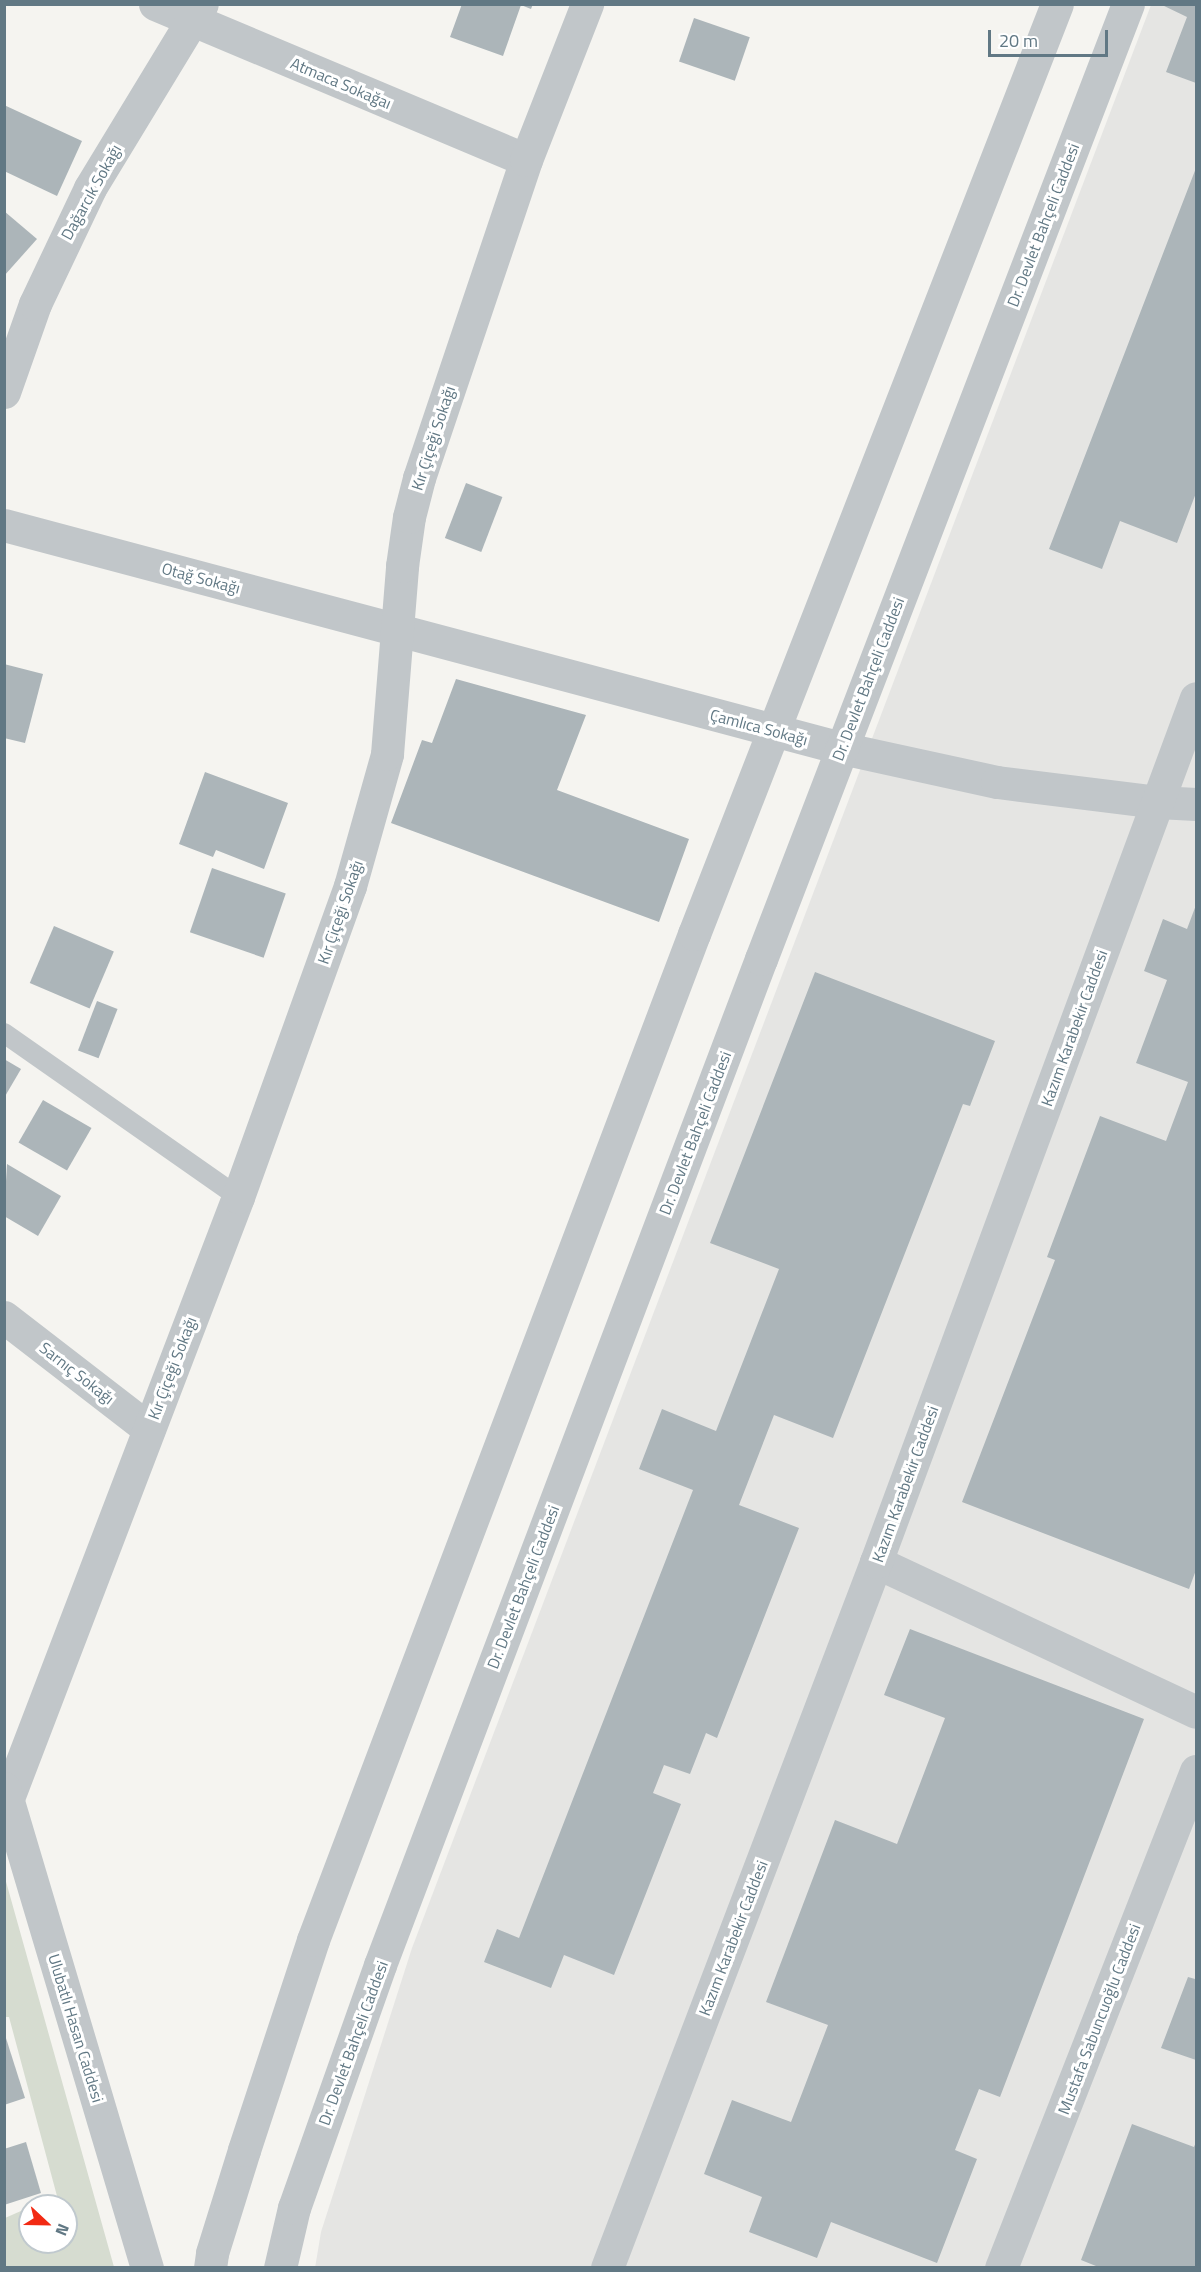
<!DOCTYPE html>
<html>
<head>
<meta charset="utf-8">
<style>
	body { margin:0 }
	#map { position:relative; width:1201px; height:2272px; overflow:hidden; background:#f5f4f0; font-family:"Titillium Web",sans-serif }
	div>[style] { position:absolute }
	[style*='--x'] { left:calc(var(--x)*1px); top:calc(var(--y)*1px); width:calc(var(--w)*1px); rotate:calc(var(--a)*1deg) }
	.built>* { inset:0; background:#e5e5e3 }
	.green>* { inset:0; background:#d6dcd0 }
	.building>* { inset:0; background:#acb5b9; transform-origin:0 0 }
	.service>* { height:20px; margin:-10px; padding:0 10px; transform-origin:10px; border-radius:10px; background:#c1c6c9 }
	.minor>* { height:33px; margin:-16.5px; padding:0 16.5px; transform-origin:16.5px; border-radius:16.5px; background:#c1c6c9 }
	.tertiary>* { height:33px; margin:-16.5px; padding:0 16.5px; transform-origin:16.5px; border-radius:16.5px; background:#c1c6c9 }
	span { translate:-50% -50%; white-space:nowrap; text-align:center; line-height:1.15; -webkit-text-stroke:6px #fff; paint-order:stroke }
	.street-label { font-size:16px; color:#617884 }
	.frame { position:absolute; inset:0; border:6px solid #617884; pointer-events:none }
	.north { position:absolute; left:18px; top:2194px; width:60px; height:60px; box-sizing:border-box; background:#fff; border:2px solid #c0c9ce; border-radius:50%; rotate:112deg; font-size:16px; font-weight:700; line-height:24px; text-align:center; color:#617884 }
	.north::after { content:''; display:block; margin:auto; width:21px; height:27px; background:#f22a13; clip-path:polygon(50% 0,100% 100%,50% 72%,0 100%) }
	.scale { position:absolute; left:988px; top:30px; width:120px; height:27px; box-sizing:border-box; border:3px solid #617884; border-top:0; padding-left:8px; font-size:18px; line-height:21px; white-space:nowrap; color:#617884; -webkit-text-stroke:4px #fff; paint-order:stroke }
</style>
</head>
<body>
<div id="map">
	<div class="built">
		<div style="clip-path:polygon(1151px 5px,1196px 5px,1196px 2267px,315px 2268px,321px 2232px,412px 1948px)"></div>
	</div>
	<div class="green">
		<div style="clip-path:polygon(4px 1878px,5px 1878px,114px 2267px,5px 2267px,5px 2218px,30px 2207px,30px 2242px,66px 2242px,66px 2206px,33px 2206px,57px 2196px,9px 2017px,5px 2017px)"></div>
	</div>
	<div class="building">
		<div style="clip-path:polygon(462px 4px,533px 4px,531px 9px,521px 5px,503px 56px,450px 37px)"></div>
		<div style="clip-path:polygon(1160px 4px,1196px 4px,1196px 83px,1166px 72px,1187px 17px)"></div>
		<div style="left:694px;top:18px;width:59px;height:46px;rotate:19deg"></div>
		<div style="clip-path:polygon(4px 105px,82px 141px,57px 196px,4px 171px)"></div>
		<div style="clip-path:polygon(1196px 168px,1196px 493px,1177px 543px,1120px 521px,1102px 569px,1049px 549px)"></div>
		<div style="clip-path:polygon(4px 211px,37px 239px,4px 276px)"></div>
		<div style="left:466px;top:483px;width:39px;height:59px;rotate:21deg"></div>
		<div style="clip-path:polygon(4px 664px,43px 674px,25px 743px,4px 738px)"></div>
		<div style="clip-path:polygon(456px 679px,586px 715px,557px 790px,689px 839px,659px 922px,391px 823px,422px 740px,432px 743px)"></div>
		<div style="clip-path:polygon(205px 772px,288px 803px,264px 869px,216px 850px,213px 857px,179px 844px)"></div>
		<div style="left:212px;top:868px;width:78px;height:68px;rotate:19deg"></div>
		<div style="clip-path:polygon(1196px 905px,1196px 1570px,1189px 1589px,962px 1502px,1055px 1260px,1047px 1257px,1100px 1116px,1166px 1141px,1188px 1082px,1136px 1063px,1167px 980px,1144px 971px,1163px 919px,1187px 929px)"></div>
		<div style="left:54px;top:926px;width:65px;height:62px;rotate:23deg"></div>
		<div style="clip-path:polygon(815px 972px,995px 1041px,970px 1106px,963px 1104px,833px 1438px,774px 1415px,739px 1505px,799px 1528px,717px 1738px,706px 1733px,690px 1774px,664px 1765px,653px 1793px,681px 1804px,614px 1975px,564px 1955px,551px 1988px,484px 1962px,497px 1929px,519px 1938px,693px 1490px,639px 1469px,662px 1409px,716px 1431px,779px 1269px,710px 1243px)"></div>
		<div style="left:97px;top:1001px;width:22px;height:53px;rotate:21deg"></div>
		<div style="clip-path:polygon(4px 1059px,21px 1069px,4px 1098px)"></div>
		<div style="left:43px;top:1100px;width:56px;height:49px;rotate:30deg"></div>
		<div style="clip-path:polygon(7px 1164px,61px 1196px,38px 1236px,4px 1216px)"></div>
		<div style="clip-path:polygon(910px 1629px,1144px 1719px,1000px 2097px,979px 2089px,955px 2150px,977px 2159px,937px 2263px,831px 2222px,817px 2258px,749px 2232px,762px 2197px,704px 2174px,732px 2100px,791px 2122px,828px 2025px,766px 2002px,835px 1820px,897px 1844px,945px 1718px,884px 1695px)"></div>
		<div style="clip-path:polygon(1196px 1975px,1196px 2060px,1161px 2048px,1188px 1977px,1195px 1979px)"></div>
		<div style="clip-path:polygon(5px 2035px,25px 2098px,4px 2105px,4px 2036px)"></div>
		<div style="clip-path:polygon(1132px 2124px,1194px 2147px,1196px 2142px,1196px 2268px,1101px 2268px,1081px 2260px)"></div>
		<div style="clip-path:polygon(26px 2142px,41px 2193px,4px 2205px,4px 2149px)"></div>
	</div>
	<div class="service">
		<div style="--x:4;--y:1033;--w:286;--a:35"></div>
	</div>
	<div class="minor">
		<div style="--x:155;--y:4;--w:402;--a:22.8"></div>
		<div style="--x:4;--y:392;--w:93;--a:-70.6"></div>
		<div style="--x:35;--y:304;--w:128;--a:-64.6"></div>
		<div style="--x:90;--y:188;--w:215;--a:-58.7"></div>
		<div style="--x:4;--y:525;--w:866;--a:14.92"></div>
		<div style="--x:841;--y:748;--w:160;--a:12.3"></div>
		<div style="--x:997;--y:782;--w:161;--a:7.1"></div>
		<div style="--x:4;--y:1317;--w:183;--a:37.7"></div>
		<div style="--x:876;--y:1562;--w:353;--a:25.1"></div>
		<div style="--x:8;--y:1798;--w:644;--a:-69.06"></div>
		<div style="--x:238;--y:1197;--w:331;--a:-70.2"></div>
		<div style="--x:350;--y:886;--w:137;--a:-74.3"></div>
		<div style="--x:387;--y:754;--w:189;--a:-85.4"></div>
		<div style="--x:402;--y:566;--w:49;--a:-81.9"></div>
		<div style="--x:409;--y:517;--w:40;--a:-75.6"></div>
		<div style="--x:419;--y:478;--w:336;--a:-71.4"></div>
		<div style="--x:526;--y:160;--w:168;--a:-68.6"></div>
	</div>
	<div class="tertiary">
		<div style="--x:1157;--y:802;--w:39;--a:3"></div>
		<div style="--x:4;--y:1788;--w:501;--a:73.41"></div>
		<div style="--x:210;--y:2268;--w:15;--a:-82"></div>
		<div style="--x:212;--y:2253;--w:108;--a:-72.7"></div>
		<div style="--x:244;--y:2150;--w:221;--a:-71.8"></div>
		<div style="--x:313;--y:1940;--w:1076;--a:-69.26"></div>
		<div style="--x:694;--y:934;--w:998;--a:-68.68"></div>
		<div style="--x:280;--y:2268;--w:62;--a:-76.9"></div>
		<div style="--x:294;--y:2208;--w:258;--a:-70.5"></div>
		<div style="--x:380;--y:1965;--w:1076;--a:-69.26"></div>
		<div style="--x:761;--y:959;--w:1023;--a:-68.98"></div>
		<div style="--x:607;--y:2268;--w:756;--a:-69.14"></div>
		<div style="--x:876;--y:1562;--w:921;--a:-69.68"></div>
		<div style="--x:1001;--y:2268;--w:534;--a:-68.58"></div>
	</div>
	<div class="street-label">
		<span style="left:341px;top:83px;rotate:23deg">Atmaca Sokağaı</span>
		<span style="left:91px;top:192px;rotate:-61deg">Dağarcık Sokağı</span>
		<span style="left:1043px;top:225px;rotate:-69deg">Dr. Devlet Bahçeli Caddesi</span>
		<span style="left:433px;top:438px;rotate:-72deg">Kır Çiçeği Sokağı</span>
		<span style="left:201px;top:578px;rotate:15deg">Otağ Sokağı</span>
		<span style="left:868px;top:679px;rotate:-69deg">Dr. Devlet Bahçeli Caddesi</span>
		<span style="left:759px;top:727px;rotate:15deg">Çamlıca Sokağı</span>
		<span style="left:340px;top:912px;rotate:-71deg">Kır Çiçeği Sokağı</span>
		<span style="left:1074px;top:1028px;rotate:-70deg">Kazım Karabekir Caddesi</span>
		<span style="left:695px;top:1133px;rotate:-69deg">Dr. Devlet Bahçeli Caddesi</span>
		<span style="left:172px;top:1368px;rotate:-69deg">Kır Çiçeği Sokağı</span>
		<span style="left:77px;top:1373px;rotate:38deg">Sarnıç Sokağı</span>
		<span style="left:905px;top:1484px;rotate:-70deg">Kazım Karabekir Caddesi</span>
		<span style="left:523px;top:1587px;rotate:-69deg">Dr. Devlet Bahçeli Caddesi</span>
		<span style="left:733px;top:1938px;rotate:-69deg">Kazım Karabekir Caddesi</span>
		<span style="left:1099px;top:2019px;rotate:-69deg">Mustafa Sabuncuoğlu Caddesi</span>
		<span style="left:76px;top:2028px;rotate:73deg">Ulubatlı Hasan Caddesi</span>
		<span style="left:353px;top:2043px;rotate:-70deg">Dr. Devlet Bahçeli Caddesi</span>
	</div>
	<div class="frame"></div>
	<div class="north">N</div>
	<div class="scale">20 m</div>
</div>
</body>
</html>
